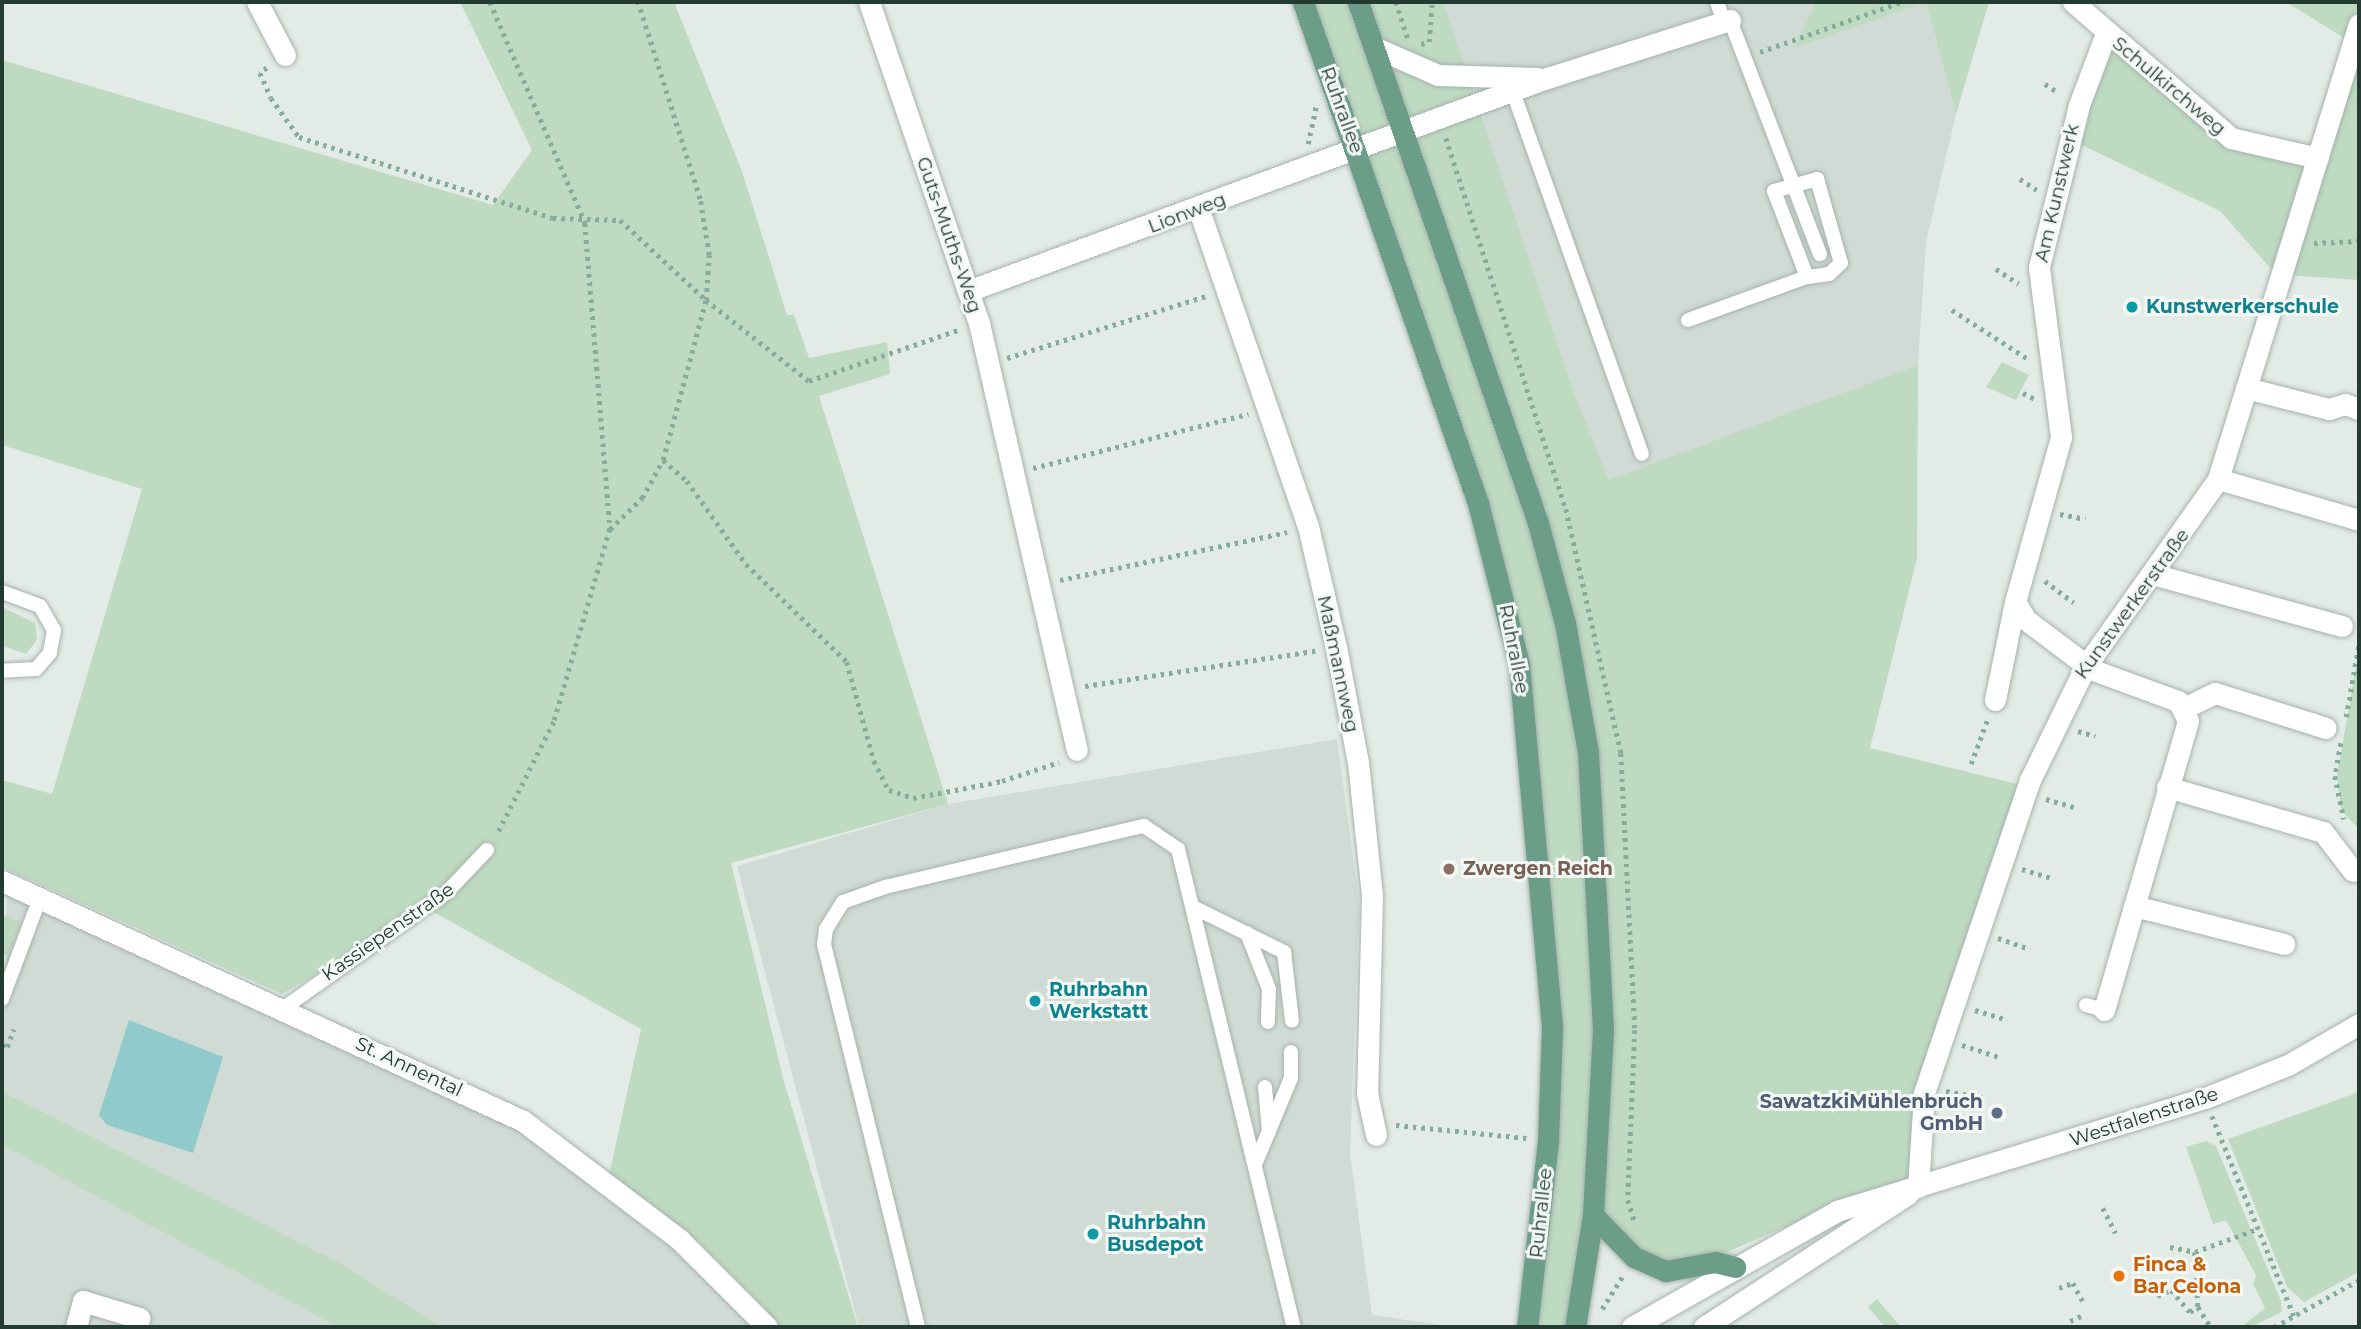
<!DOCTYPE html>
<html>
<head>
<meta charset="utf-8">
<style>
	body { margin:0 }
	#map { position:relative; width:2361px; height:1329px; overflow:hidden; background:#e3ebe6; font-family:Montserrat,sans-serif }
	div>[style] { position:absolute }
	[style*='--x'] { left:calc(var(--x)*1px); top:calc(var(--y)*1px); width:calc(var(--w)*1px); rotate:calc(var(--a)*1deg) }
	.built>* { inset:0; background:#d1dbd5 }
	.green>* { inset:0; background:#bedbc2 }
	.water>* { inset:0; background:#90cacb }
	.path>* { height:4.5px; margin-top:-2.25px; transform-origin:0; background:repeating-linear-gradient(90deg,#86ac9b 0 3.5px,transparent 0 8.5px) }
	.roads { filter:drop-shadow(0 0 2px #a6b3ac) drop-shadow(0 0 2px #a6b3ac) }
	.service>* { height:14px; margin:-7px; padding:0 7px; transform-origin:7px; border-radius:7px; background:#fff }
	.minor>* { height:21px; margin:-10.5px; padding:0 10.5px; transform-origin:10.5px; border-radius:10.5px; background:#fff }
	.secondary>* { height:21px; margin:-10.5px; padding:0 10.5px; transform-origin:10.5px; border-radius:10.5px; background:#fff }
	.primary>* { height:21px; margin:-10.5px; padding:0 10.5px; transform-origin:10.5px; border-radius:10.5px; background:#6c9d89 }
	.dots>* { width:19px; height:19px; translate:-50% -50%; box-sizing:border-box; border:4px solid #f3f8f5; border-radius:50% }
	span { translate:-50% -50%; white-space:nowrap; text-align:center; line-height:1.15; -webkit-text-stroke:6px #f3f8f5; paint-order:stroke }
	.street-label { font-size:19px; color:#243b32 }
	.culture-label { font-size:19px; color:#0d838f; font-weight:700 }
	.left { translate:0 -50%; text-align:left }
	.education-label { font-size:19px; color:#785e54; font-weight:700 }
	.service-label { font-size:19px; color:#4e5e75; font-weight:700 }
	.right { translate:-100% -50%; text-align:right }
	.food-label { font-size:19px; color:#c56008; font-weight:700 }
	.frame { position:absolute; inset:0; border:4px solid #243b32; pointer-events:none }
</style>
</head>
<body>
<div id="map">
	<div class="built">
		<div style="clip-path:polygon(1442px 2px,1816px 2px,1795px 47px,1926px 2px,1956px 114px,1926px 242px,1918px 365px,1610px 481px,1571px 393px)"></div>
		<div style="clip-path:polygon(1337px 739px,1359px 901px,1350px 1154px,1372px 1315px,1456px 1327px,859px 1327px,737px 866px,948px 804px)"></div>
		<div style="clip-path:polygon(7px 884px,523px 1121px,607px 1181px,766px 1327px,442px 1327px,337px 1261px,2px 1091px)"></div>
		<div style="clip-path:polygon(2px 1145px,130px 1212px,338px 1327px,2px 1327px)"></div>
	</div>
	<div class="green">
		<div style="clip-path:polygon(460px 2px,674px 2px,742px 171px,787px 315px,794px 315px,809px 358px,887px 342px,890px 374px,819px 396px,948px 804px,731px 863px,783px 1078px,858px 1327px,769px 1327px,608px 1180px,641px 1029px,430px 910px,282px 994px,2px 867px,2px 780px,52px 794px,142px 489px,2px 445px,2px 60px,493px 205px,532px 150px)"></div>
		<div style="clip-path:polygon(1304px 2px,1443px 2px,1574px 393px,1609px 480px,1918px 365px,1917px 558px,1870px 748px,2025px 786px,1949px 1007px,1917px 1185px,1868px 1191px,1688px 1269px,1666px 1271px,1596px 1215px,1602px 890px,1564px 623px,1597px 891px,1591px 1214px,1571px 1327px,1542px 1327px,1533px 1295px,1550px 1142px,1520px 666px)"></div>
		<div style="clip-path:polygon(1816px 2px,1989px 2px,1956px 114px,1926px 2px,1794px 48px)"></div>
		<div style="clip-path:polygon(2286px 2px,2359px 2px,2349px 41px)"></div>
		<div style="clip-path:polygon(2106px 33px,2238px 140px,2313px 161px,2280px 279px,2220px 211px,2069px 139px)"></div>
		<div style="clip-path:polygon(2359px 42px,2359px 280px,2285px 275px)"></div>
		<div style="clip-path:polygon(2002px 362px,2029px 375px,2016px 400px,1986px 387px)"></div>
		<div style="clip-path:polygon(2px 607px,35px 623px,37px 640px,26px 654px,3px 646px)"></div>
		<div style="clip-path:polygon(2359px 649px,2359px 829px,2341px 810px,2337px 776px)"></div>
		<div style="clip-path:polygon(2px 914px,21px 922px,8px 956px,2px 953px)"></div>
		<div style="clip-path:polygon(2px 1091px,337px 1261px,442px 1327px,338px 1327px,2px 1145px)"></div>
		<div style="clip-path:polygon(2359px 1092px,2359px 1272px,2304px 1302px,2287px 1287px,2228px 1139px)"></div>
		<div style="clip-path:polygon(2206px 1141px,2216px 1146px,2281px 1301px,2282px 1312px,2251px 1327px,2241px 1327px,2265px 1308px,2253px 1284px,2256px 1275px,2226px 1220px,2213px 1224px,2186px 1147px)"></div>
		<div style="clip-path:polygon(1877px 1299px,1901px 1327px,1885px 1327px,1868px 1307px)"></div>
	</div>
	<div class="water">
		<div style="clip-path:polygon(129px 1020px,223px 1057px,193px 1153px,107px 1125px,99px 1115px)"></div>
	</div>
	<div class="path">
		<div style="--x:490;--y:2;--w:241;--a:66.7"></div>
		<div style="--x:585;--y:223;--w:307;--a:85.3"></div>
		<div style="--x:610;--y:529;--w:201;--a:106.2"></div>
		<div style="--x:554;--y:722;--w:127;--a:116.8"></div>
		<div style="--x:1396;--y:2;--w:39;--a:72"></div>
		<div style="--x:1421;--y:44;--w:8;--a:-14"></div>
		<div style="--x:1429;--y:42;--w:40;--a:-85.7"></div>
		<div style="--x:1760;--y:52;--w:150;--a:-19.5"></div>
		<div style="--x:267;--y:68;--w:9;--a:144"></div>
		<div style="--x:260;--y:73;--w:27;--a:66"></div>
		<div style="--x:271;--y:98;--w:48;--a:54.3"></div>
		<div style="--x:299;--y:137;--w:267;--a:17.7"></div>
		<div style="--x:553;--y:218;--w:67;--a:1.7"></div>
		<div style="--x:620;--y:220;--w:117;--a:42.9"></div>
		<div style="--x:706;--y:300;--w:45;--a:-86.2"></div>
		<div style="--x:709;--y:255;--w:57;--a:-99.1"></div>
		<div style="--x:700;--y:199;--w:207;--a:-107.5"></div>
		<div style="--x:2045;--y:84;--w:17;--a:33"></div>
		<div style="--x:1446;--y:138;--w:390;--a:72.1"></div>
		<div style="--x:1566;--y:509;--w:250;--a:77.3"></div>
		<div style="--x:1621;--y:753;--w:277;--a:87.1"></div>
		<div style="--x:1635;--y:1030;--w:170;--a:92.4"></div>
		<div style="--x:1628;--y:1200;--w:24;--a:73"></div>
		<div style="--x:1308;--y:144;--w:39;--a:-78"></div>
		<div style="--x:2020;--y:179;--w:20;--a:33"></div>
		<div style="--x:2314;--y:243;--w:45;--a:-2.5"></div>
		<div style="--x:1996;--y:269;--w:27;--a:33"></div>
		<div style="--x:1952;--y:310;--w:90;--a:32.8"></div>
		<div style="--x:1007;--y:358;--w:208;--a:-17.3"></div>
		<div style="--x:2023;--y:393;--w:13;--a:27"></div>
		<div style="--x:663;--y:460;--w:32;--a:41"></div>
		<div style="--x:687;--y:481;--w:102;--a:54.6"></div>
		<div style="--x:746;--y:564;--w:141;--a:44.1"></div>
		<div style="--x:847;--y:662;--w:103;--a:74.7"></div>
		<div style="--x:874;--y:761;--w:33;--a:63"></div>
		<div style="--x:889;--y:790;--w:25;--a:18"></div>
		<div style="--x:913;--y:798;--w:91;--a:-10.8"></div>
		<div style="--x:1002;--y:781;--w:60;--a:-18.4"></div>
		<div style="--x:1033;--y:468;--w:222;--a:-14.1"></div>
		<div style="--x:2060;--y:514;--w:26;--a:11"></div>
		<div style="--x:610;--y:529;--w:45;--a:-44.1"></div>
		<div style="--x:642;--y:498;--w:43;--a:-61.1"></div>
		<div style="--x:663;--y:460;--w:166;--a:-75"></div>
		<div style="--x:706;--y:300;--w:131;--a:38.2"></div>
		<div style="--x:809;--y:381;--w:157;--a:-18.9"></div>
		<div style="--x:1060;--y:580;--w:232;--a:-11.9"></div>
		<div style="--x:2045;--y:581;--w:36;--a:37"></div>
		<div style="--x:1085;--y:686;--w:233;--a:-8.7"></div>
		<div style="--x:2346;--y:717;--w:75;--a:-80"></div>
		<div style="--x:2078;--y:731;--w:18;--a:16"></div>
		<div style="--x:2341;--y:743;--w:34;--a:100"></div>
		<div style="--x:2335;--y:776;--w:44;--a:78.2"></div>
		<div style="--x:1971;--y:764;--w:49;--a:-69.7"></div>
		<div style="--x:2046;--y:799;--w:29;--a:16"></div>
		<div style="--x:2022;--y:869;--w:31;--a:17"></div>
		<div style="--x:1998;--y:938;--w:34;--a:19"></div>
		<div style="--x:1975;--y:1010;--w:34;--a:17"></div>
		<div style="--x:2;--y:1045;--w:5;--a:22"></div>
		<div style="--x:7;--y:1047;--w:19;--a:-69"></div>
		<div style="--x:1962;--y:1045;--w:38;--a:18"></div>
		<div style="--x:1946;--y:1091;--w:40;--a:10"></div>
		<div style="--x:2212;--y:1116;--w:216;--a:67.7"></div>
		<div style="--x:1396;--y:1125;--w:132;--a:5.7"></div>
		<div style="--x:2103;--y:1208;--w:28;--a:63"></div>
		<div style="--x:2170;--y:1247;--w:25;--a:11"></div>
		<div style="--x:2195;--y:1252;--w:66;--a:-20.4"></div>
		<div style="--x:2195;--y:1252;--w:55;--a:86.9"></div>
		<div style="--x:2198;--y:1307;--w:24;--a:57"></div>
		<div style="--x:2151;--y:1280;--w:17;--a:69"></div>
		<div style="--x:2157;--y:1296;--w:15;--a:-23"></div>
		<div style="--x:2171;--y:1290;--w:29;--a:49"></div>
		<div style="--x:2190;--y:1312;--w:9;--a:-32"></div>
		<div style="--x:2059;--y:1288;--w:15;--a:-20"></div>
		<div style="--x:2073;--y:1283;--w:24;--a:62"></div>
		<div style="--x:1602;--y:1309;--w:40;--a:-58"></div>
		<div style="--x:2070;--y:1321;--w:12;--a:-24"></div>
		<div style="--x:2274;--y:1327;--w:97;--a:-28.9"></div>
	</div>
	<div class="roads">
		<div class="service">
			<div style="--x:1717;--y:2;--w:21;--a:71"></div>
			<div style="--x:1730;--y:20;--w:251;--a:69"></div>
			<div style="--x:1513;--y:92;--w:384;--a:70.4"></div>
			<div style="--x:1817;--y:179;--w:87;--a:74.1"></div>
			<div style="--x:1841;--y:263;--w:16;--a:137"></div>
			<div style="--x:1829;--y:274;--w:22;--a:172"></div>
			<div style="--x:1807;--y:277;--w:92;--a:-111"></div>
			<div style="--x:1774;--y:191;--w:45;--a:-15.6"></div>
			<div style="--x:1688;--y:320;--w:127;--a:-19.9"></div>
			<div style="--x:2;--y:592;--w:40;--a:20.2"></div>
			<div style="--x:40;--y:606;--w:28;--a:60"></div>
			<div style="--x:54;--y:630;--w:23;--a:100"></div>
			<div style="--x:50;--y:653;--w:21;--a:131"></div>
			<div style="--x:36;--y:669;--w:34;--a:177"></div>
			<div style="--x:1193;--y:907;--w:102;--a:26.3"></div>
			<div style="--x:1284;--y:952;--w:69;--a:83.4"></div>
			<div style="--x:1247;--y:933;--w:60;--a:68.6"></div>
			<div style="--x:1269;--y:989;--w:33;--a:92"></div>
			<div style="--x:2;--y:999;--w:108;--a:-69.4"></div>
			<div style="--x:2086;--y:1005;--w:19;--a:16"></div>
			<div style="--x:284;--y:1008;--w:200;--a:-35.4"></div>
			<div style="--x:447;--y:892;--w:58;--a:-46.4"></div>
			<div style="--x:1265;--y:1087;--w:45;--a:84.9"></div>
			<div style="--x:1256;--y:1162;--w:91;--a:-67.4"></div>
			<div style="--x:1291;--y:1078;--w:26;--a:-90"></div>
			<div style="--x:918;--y:1327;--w:393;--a:-103.8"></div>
			<div style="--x:824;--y:945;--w:16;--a:-83"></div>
			<div style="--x:826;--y:929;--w:32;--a:-58"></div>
			<div style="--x:843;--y:902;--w:45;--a:-19.7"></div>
			<div style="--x:885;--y:887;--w:266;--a:-13.3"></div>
			<div style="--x:1144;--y:826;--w:41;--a:34.1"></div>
			<div style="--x:1178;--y:849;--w:492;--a:76.4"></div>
		</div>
		<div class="minor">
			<div style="--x:257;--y:2;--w:60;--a:62.2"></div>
			<div style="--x:869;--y:2;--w:339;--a:71.1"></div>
			<div style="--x:979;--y:323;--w:438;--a:77.1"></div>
			<div style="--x:2073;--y:2;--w:208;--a:40.7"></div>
			<div style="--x:2231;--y:138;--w:89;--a:12.9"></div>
			<div style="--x:1374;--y:47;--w:70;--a:23.6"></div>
			<div style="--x:1438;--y:75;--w:100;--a:1.7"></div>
			<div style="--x:1199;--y:210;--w:334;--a:71"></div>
			<div style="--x:1308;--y:526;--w:124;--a:77"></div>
			<div style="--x:1336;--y:647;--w:117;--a:79.2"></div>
			<div style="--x:1358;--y:762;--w:134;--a:84"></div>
			<div style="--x:1372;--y:895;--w:198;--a:91.4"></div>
			<div style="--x:1367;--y:1093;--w:43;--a:77.9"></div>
			<div style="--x:968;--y:291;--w:617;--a:-20.2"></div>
			<div style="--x:1547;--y:78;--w:192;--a:-17.6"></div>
			<div style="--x:2246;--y:388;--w:86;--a:14.2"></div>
			<div style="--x:2329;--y:409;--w:17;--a:-17"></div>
			<div style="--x:2345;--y:404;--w:15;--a:20"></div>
			<div style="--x:2218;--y:479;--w:147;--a:16.2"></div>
			<div style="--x:2152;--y:574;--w:197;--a:15.3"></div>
			<div style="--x:2086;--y:665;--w:75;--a:-143.1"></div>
			<div style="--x:2026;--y:620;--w:21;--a:-121"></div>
			<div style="--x:2015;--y:602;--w:171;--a:-74.4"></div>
			<div style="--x:2061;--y:437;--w:171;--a:-97.4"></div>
			<div style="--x:2039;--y:267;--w:167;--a:-76.1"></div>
			<div style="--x:2079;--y:105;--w:77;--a:-69.4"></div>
			<div style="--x:2085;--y:667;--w:99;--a:20.1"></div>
			<div style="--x:2178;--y:701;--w:22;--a:63"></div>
			<div style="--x:2188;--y:721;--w:301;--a:106.2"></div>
			<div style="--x:1995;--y:700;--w:100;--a:-78.5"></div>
			<div style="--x:2186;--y:707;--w:32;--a:-26"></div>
			<div style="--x:2215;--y:693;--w:116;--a:17.5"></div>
			<div style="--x:2167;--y:787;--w:162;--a:16.1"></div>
			<div style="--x:2323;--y:832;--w:49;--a:52.4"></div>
			<div style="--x:2;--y:881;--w:574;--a:24.73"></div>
			<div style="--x:523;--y:1121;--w:196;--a:37.1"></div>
			<div style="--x:679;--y:1239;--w:124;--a:45"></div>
			<div style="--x:2134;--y:906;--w:155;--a:14.2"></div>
			<div style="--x:1918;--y:1187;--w:94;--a:-86.3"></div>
			<div style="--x:1924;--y:1093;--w:330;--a:-71.3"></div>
			<div style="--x:2030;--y:780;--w:126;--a:-64"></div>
			<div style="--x:2085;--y:667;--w:230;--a:-54.7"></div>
			<div style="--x:2218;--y:479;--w:476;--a:-72.8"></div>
			<div style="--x:76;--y:1327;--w:27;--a:-75"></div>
			<div style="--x:83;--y:1301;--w:59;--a:16.9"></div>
			<div style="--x:139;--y:1318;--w:9;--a:108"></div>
		</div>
		<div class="secondary">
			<div style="--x:1632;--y:1327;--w:236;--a:-29.5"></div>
			<div style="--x:1837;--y:1211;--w:385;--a:-17.1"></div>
			<div style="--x:2205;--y:1098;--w:89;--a:-21.7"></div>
			<div style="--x:2288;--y:1065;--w:82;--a:-30"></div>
			<div style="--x:1704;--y:1327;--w:244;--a:-33.1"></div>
		</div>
		<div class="primary">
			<div style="--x:1303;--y:2;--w:531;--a:70.75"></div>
			<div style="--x:1478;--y:503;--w:166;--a:75.7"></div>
			<div style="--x:1519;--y:664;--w:364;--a:84.8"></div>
			<div style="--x:1552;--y:1027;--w:114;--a:92"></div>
			<div style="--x:1548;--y:1141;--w:187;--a:96.4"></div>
			<div style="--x:1358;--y:2;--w:551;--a:70.94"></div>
			<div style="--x:1538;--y:523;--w:104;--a:74.9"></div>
			<div style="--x:1565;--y:623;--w:131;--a:79.9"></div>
			<div style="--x:1588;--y:752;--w:278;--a:86.9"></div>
			<div style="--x:1603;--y:1030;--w:185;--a:93.1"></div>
			<div style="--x:1593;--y:1215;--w:113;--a:99.1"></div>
			<div style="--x:1593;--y:1215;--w:59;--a:45.7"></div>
			<div style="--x:1634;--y:1257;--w:35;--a:24"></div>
			<div style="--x:1666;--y:1271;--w:50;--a:-10.4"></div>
			<div style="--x:1715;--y:1262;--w:21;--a:14"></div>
		</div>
	</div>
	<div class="dots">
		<div style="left:2132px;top:307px;background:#0f9aa8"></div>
		<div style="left:1449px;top:869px;background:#8d6e63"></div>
		<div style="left:1035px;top:1001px;background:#0f9aa8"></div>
		<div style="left:1997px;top:1113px;background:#5c6f8a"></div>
		<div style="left:1093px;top:1234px;background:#0f9aa8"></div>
		<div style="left:2119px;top:1276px;background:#e8710a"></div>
	</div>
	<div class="street-label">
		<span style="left:2169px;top:86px;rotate:40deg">Schulkirchweg</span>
		<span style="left:1342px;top:110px;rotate:70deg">Ruhrallee</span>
		<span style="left:2057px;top:193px;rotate:-77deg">Am Kunstwerk</span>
		<span style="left:1187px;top:213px;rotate:-21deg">Lionweg</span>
		<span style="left:949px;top:235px;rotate:71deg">Guts-Muths-Weg</span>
		<span style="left:2132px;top:604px;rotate:-54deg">Kunstwerkerstraße</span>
		<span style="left:1514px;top:649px;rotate:79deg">Ruhrallee</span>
		<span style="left:1338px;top:664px;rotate:78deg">Maßmannweg</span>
		<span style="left:388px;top:932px;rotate:-35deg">Kassiepenstraße</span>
		<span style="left:409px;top:1067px;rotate:25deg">St. Annental</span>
		<span style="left:2144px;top:1117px;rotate:-18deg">Westfalenstraße</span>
		<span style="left:1541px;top:1213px;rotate:-84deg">Ruhrallee</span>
	</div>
	<div class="culture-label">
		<span class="left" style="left:2146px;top:307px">Kunstwerkerschule</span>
		<span class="left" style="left:1049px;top:1001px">Ruhrbahn<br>Werkstatt</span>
		<span class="left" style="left:1107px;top:1234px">Ruhrbahn<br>Busdepot</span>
	</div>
	<div class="education-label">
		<span class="left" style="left:1463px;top:869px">Zwergen Reich</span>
	</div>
	<div class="service-label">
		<span class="right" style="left:1983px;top:1113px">SawatzkiMühlenbruch<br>GmbH</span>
	</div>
	<div class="food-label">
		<span class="left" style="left:2133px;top:1276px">Finca &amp;<br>Bar Celona</span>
	</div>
	<div class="frame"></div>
</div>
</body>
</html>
